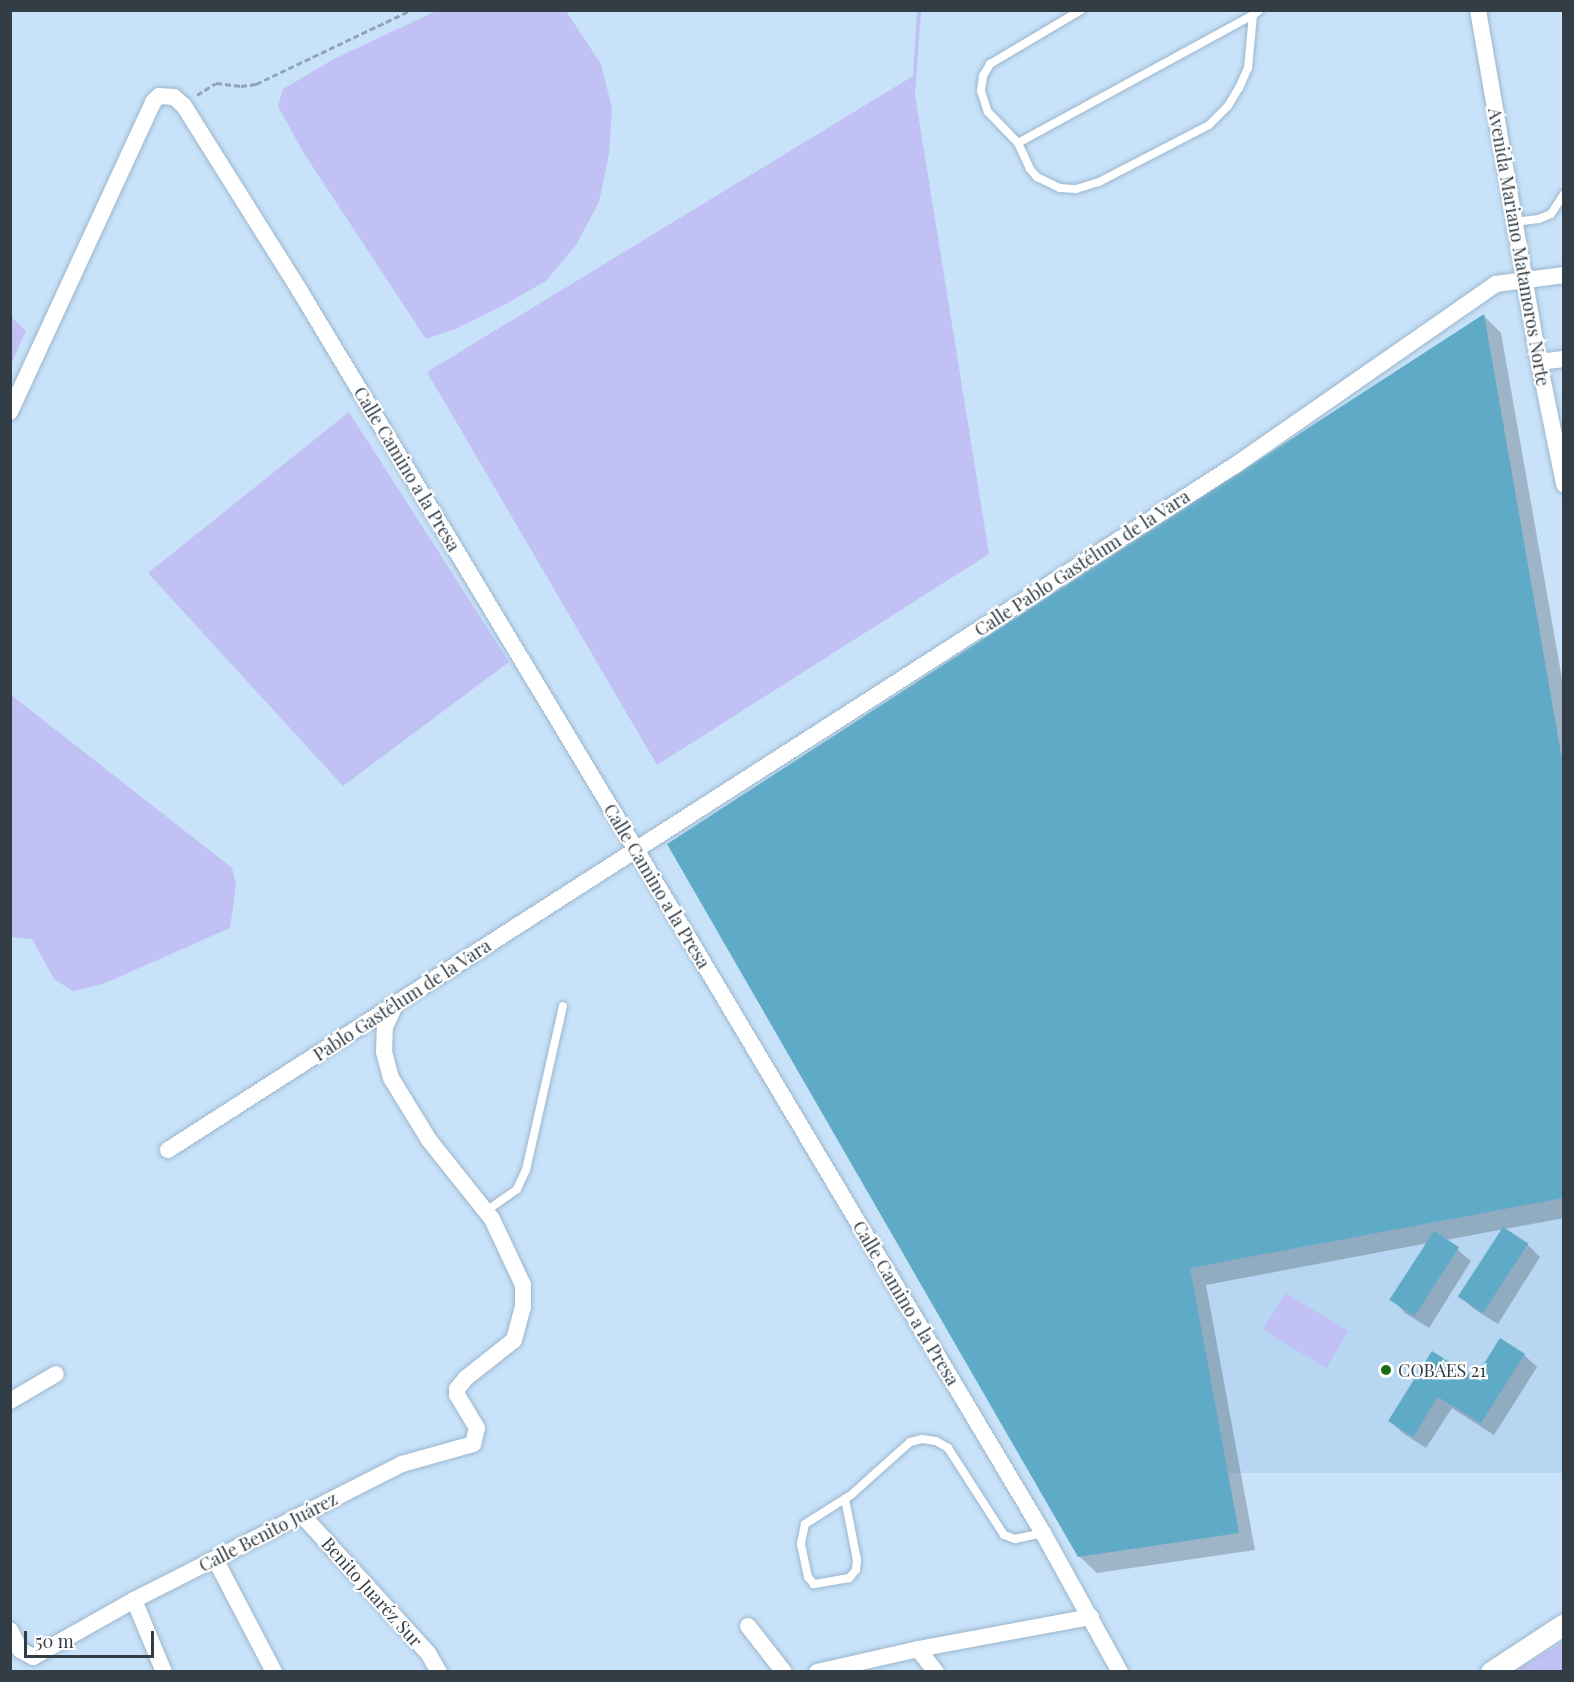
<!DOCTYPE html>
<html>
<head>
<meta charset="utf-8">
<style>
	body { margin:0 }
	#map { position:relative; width:1574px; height:1682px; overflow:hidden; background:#c7e2f9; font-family:"Playfair Display",serif }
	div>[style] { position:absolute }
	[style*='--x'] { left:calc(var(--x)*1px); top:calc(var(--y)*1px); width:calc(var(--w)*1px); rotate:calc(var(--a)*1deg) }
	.built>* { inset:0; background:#b6d6f1; transform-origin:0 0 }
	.green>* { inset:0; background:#c1c1f5; transform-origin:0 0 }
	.shadow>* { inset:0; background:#0003 }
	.building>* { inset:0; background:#5fabc7; transform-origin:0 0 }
	.path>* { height:3px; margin-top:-1.5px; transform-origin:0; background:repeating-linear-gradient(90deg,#8fa4b6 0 6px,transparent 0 9px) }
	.roads { filter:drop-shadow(0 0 2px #9cb6cc) drop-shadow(0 0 2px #9cb6cc) }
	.service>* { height:8px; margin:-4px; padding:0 4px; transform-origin:4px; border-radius:4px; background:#fff }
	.minor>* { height:16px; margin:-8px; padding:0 8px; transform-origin:8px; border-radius:8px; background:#fff }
	.tertiary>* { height:21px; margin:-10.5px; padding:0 10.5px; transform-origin:10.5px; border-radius:10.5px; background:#fff }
	.dots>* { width:16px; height:16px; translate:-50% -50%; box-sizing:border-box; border:3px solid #fff; border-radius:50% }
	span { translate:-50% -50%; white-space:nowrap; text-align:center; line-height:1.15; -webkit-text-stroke:4.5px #fff; paint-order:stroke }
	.street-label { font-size:18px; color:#323d46 }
	.poi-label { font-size:18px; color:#323d46 }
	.left { translate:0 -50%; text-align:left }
	.frame { position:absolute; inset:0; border:12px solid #323d46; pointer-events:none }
	.scale { position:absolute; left:24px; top:1631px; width:130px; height:27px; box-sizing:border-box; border:3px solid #323d46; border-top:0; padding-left:8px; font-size:18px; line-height:21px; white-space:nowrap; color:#323d46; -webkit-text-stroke:4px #fff; paint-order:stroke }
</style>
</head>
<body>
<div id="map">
	<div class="built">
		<div style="left:1563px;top:1198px;width:275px;height:380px;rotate:90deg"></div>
	</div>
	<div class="green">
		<div style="clip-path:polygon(436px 11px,566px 11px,601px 64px,612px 108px,609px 154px,599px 202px,576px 245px,546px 281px,504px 305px,455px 329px,426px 339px,303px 152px,278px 106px,283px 89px,334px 59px)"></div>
		<div style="clip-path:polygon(917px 11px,921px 11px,915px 95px,989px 554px,657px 765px,427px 372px,913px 76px)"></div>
		<div style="clip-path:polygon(11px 317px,26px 331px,11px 364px)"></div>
		<div style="clip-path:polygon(349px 412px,509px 662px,343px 786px,148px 573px)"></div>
		<div style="clip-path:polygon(10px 694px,232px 868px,236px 885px,230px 928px,103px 984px,73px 991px,54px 979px,32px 939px,11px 937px)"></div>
		<div style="left:1285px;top:1293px;width:74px;height:43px;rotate:31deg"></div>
		<div style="clip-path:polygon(1563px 1642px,1563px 1671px,1516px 1671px)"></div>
	</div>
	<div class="shadow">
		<div style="clip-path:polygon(1484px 316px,1501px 333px,1564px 690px,1564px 1218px,1446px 1240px,1471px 1261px,1429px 1328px,1405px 1313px,1393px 1300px,1428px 1243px,1206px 1285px,1255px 1550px,1097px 1573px,1079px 1556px)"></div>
		<div style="clip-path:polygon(1504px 1229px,1527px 1244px,1540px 1257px,1498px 1324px,1474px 1309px,1461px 1297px)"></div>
		<div style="clip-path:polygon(1432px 1353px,1475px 1380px,1524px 1355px,1537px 1367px,1494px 1435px,1452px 1408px,1426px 1448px,1403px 1433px,1390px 1421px)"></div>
	</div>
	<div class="building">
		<div style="clip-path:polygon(1484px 314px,1563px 765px,1563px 1198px,1190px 1268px,1239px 1533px,1078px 1557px,667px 844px)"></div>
		<div style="left:1503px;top:1227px;width:30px;height:83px;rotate:33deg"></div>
		<div style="left:1434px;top:1231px;width:30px;height:82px;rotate:33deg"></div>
		<div style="clip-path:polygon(1500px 1338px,1525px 1354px,1481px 1423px,1438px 1397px,1413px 1437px,1388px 1421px,1432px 1351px,1475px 1378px)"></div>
	</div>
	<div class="path">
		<div style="--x:197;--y:95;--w:22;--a:-32"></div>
		<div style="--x:216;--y:83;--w:25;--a:7"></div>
		<div style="--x:241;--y:86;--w:15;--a:-8"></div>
		<div style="--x:256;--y:84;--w:172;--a:-25.5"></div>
	</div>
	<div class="roads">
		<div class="service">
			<div style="--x:1081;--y:10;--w:106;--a:149.3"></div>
			<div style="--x:990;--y:64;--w:14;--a:120"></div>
			<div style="--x:983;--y:76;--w:15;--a:98"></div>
			<div style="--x:981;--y:91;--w:22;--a:72"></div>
			<div style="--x:988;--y:112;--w:43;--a:45.9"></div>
			<div style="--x:1018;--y:143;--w:29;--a:65"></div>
			<div style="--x:1030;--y:169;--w:11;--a:49"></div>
			<div style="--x:1037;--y:177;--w:25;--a:26"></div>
			<div style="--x:1060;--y:188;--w:16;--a:4"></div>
			<div style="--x:1076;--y:189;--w:24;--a:-17"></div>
			<div style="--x:1099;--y:182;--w:124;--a:-27.4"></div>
			<div style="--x:1209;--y:125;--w:27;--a:-45"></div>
			<div style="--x:1228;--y:106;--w:21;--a:-59"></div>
			<div style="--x:1239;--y:88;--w:22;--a:-66"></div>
			<div style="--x:1248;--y:68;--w:53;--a:-84.6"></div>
			<div style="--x:1253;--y:15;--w:9;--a:-36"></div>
			<div style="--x:1018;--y:143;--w:268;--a:-28.6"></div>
			<div style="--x:1514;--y:222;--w:25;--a:-7"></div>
			<div style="--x:1539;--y:219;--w:13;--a:-23"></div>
			<div style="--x:1551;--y:214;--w:24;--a:-57"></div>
			<div style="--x:486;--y:1211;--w:38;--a:-35"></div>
			<div style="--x:517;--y:1189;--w:21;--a:-65"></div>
			<div style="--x:526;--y:1170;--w:168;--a:-77.3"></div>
			<div style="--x:845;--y:1499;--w:62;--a:78.9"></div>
			<div style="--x:857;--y:1560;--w:10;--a:96"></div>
			<div style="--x:856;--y:1570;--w:11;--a:131"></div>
			<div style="--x:849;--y:1578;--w:36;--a:170"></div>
			<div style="--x:814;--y:1584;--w:9;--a:-131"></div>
			<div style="--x:808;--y:1577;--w:34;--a:-102"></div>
			<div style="--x:801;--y:1544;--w:20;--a:-79"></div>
			<div style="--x:805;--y:1524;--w:54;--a:-32.2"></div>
			<div style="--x:851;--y:1495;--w:79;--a:-41.9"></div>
			<div style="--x:910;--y:1442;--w:12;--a:-14"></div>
			<div style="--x:922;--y:1439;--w:14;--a:8"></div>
			<div style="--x:936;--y:1441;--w:14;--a:30"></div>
			<div style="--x:948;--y:1448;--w:103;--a:57.2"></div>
			<div style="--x:1004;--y:1535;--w:12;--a:20"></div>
			<div style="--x:1015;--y:1539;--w:29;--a:-12"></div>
		</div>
		<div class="minor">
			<div style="--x:1478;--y:10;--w:357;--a:80.2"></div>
			<div style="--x:1539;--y:362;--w:125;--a:78.4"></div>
			<div style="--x:1539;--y:362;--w:25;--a:-7"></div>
			<div style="--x:10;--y:412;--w:341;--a:-65.2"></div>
			<div style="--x:153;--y:102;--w:8;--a:-45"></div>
			<div style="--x:159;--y:96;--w:15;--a:4"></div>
			<div style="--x:174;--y:97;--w:13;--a:42"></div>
			<div style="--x:184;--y:106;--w:218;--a:57.9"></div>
			<div style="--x:300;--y:291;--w:650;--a:58.98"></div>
			<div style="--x:635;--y:848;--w:797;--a:59.22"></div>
			<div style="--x:1043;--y:1533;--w:159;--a:61"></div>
			<div style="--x:168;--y:1150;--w:1267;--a:-32.69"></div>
			<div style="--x:1234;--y:466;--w:319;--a:-34.8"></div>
			<div style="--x:1496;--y:284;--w:69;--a:-7.5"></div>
			<div style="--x:10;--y:1401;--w:53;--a:-30.4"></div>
			<div style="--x:302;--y:1515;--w:187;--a:47.6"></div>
			<div style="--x:428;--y:1653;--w:22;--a:60"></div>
			<div style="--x:215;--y:1559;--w:127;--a:62.4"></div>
			<div style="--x:134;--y:1600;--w:78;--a:67.4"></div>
			<div style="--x:748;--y:1626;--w:58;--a:52"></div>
			<div style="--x:10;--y:1630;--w:22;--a:63"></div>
			<div style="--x:20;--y:1650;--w:15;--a:28"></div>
			<div style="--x:33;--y:1657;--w:116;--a:-29.4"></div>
			<div style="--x:134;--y:1600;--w:301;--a:-26.9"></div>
			<div style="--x:402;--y:1464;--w:74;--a:-15.7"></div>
			<div style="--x:473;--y:1444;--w:16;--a:-76"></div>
			<div style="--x:477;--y:1428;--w:39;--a:-121"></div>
			<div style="--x:457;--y:1395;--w:6;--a:-90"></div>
			<div style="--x:457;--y:1389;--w:14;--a:-51"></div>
			<div style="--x:466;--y:1378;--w:61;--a:-38.4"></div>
			<div style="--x:514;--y:1340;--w:34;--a:-75"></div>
			<div style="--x:523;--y:1307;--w:22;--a:-90"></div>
			<div style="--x:523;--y:1285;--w:73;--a:-115.2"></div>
			<div style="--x:492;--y:1219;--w:101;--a:-128.6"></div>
			<div style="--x:429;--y:1140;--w:73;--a:-121.5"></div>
			<div style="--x:391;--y:1078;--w:27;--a:-105"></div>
			<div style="--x:384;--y:1052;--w:25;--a:-88"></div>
			<div style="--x:385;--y:1027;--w:26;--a:-65"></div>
			<div style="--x:918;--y:1649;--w:29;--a:52"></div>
			<div style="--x:817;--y:1672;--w:104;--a:-12.8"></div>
			<div style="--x:918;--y:1649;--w:176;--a:-10.5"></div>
		</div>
		<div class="tertiary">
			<div style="--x:1491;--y:1672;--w:87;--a:-33.3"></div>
		</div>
	</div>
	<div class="dots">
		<div style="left:1386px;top:1370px;background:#196f19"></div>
	</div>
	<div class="street-label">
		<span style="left:1519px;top:247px;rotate:80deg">Avenida Mariano Matamoros Norte</span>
		<span style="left:407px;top:469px;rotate:59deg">Calle Camino a la Presa</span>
		<span style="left:1082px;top:563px;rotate:-33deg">Calle Pablo Gastélum de la Vara</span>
		<span style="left:657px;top:886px;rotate:59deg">Calle Camino a la Presa</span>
		<span style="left:402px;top:1000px;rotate:-33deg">Pablo Gastélum de la Vara</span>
		<span style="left:906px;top:1303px;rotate:59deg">Calle Camino a la Presa</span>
		<span style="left:268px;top:1532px;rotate:-27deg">Calle Benito Juárez</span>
		<span style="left:372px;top:1592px;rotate:48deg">Benito Juaréz Sur</span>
	</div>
	<div class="poi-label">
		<span class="left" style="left:1398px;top:1370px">COBAES 21</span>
	</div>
	<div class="frame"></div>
	<div class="scale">50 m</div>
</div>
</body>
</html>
